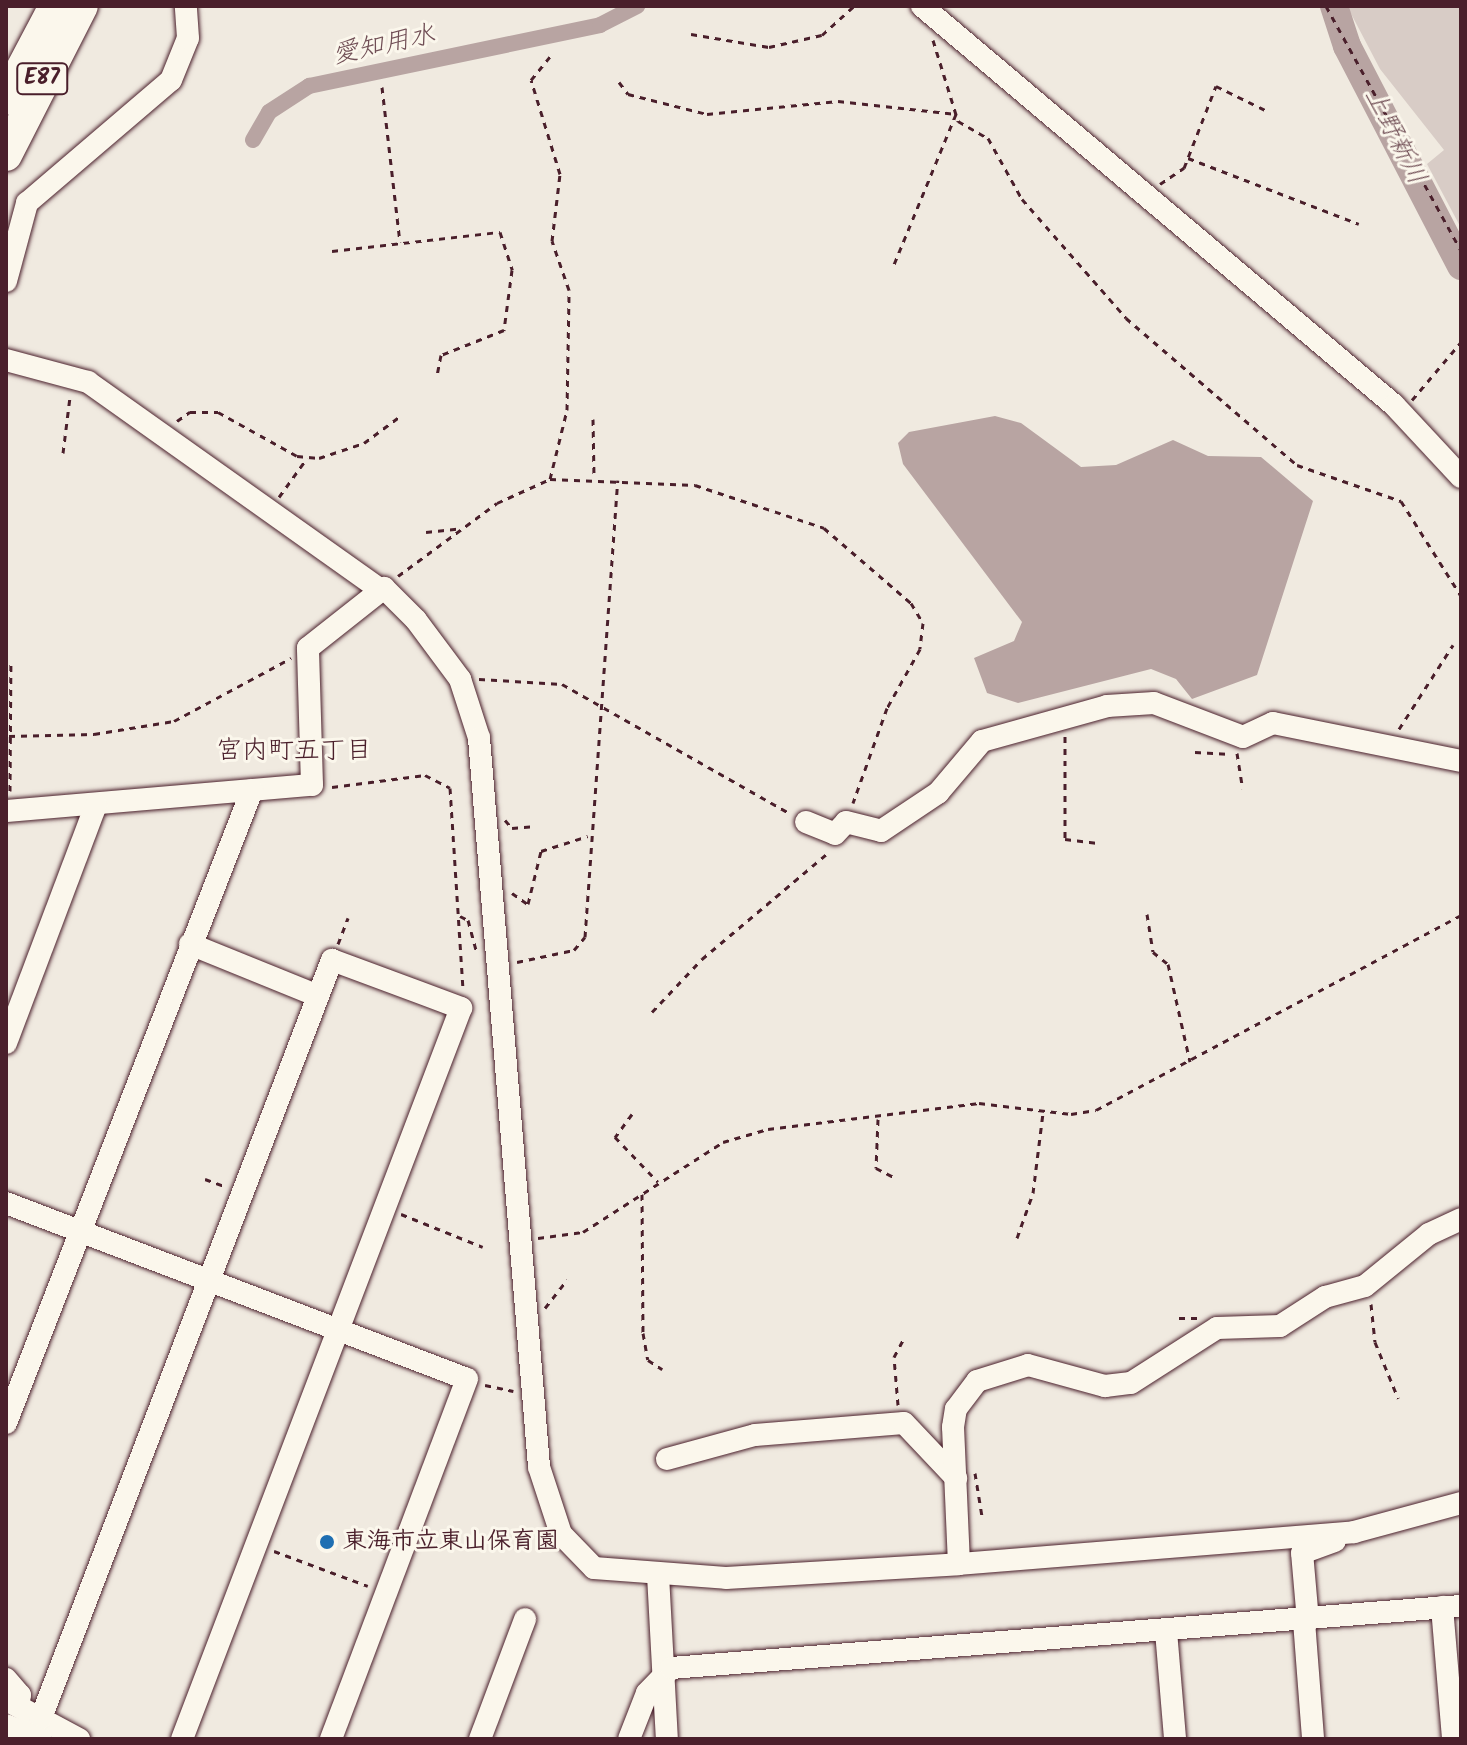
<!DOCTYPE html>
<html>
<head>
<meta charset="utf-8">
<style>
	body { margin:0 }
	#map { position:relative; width:1467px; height:1745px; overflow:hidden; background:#f0eae0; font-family:Kalam,"Klee One",sans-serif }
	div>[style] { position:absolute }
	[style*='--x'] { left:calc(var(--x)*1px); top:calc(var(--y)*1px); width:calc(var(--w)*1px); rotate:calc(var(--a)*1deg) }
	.green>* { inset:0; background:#d8ccc6 }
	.water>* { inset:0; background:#b8a4a2 }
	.canal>* { height:16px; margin:-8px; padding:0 8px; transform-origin:8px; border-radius:8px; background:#b8a4a2 }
	.river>* { height:28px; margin:-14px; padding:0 14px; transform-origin:14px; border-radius:14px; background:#b8a4a2 }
	.path>* { height:3px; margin-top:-1.5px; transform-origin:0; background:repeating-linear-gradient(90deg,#4a1f2b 0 6px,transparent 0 12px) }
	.roads { filter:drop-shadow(0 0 2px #4a1f2b) drop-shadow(0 0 2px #4a1f2b) }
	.minor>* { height:22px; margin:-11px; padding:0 11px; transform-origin:11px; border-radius:11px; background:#fbf7ec }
	.highway>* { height:32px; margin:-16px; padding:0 16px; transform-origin:16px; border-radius:16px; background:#fbf7ec }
	.dots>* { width:22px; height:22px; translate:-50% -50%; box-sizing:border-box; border:4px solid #fbf7ec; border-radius:50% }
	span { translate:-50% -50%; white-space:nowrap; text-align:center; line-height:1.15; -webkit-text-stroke:6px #fbf7ec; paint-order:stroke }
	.shield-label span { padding:2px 6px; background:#fbf7ec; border:2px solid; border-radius:6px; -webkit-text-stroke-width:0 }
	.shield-label { font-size:22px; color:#4a1f2b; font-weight:700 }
	.poi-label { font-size:24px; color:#4a1f2b; font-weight:700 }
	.left { translate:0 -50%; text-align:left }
	.water-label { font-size:26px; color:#704e55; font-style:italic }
	.neighbourhood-label { font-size:26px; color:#4a1f2b }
	.frame { position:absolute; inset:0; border:8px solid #4a1f2b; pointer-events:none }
</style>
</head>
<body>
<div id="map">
	<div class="green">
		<div style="clip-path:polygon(1347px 6px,1461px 6px,1461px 228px,1427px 164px,1444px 150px,1380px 69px)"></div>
	</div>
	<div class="water">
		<div style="clip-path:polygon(995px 416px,1021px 423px,1081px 467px,1116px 465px,1173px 440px,1208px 456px,1261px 457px,1313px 501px,1257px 675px,1192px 699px,1176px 679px,1151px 669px,1018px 703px,987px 693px,974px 658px,1014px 641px,1022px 622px,903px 464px,898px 443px,909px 432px)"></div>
	</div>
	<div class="canal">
		<div style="--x:253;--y:140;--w:32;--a:-60"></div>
		<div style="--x:269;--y:112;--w:48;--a:-33"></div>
		<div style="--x:309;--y:86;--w:297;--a:-11.8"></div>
		<div style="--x:600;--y:25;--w:42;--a:-27.2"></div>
	</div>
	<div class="river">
		<div style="--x:1334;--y:6;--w:42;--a:72"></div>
		<div style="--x:1347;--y:46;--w:248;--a:62.6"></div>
	</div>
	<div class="path">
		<div style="--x:1326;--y:6;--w:280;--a:61.1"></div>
		<div style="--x:691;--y:34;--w:79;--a:9.5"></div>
		<div style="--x:769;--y:47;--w:54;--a:-12.8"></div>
		<div style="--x:822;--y:35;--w:43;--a:-42.2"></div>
		<div style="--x:933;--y:40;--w:85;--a:72.8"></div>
		<div style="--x:958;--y:121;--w:34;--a:30"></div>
		<div style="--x:988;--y:138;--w:70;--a:60.9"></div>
		<div style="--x:1022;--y:199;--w:158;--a:48.8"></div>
		<div style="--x:1126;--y:318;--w:225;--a:40.7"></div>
		<div style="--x:1297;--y:465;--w:110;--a:19.1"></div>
		<div style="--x:1401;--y:501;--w:112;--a:57.7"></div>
		<div style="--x:619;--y:82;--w:15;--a:53"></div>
		<div style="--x:628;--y:94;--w:81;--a:14.2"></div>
		<div style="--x:707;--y:114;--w:132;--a:-5.7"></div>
		<div style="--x:838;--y:101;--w:119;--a:6.3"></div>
		<div style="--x:956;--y:114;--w:165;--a:112.4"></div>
		<div style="--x:382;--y:87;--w:156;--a:83.4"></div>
		<div style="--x:1188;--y:158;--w:183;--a:21.1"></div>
		<div style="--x:1160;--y:184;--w:29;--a:-34"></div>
		<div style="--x:1184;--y:168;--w:88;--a:-68.7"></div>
		<div style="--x:1216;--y:86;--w:55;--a:26.1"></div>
		<div style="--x:332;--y:251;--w:169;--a:-6.5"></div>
		<div style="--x:500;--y:232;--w:40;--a:72"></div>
		<div style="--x:512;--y:270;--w:61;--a:97.6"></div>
		<div style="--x:504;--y:330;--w:68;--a:158.4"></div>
		<div style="--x:441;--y:355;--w:21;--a:101"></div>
		<div style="--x:1412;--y:400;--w:76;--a:-49.8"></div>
		<div style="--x:593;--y:419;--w:59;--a:89"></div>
		<div style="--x:177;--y:421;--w:16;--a:-35"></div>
		<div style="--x:190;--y:412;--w:28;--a:0"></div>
		<div style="--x:218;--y:412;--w:90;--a:29.1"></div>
		<div style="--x:297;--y:456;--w:22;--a:5"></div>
		<div style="--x:319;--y:458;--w:47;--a:-18.4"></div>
		<div style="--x:364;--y:443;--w:44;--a:-36.6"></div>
		<div style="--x:63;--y:453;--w:56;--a:-82.9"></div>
		<div style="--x:550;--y:479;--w:71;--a:-76.2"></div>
		<div style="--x:567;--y:410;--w:120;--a:-89"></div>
		<div style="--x:569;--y:290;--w:52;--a:-109.1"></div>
		<div style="--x:552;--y:241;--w:67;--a:-83.2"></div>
		<div style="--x:560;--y:174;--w:98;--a:-107.1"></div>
		<div style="--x:531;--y:80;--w:32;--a:-51"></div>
		<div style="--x:279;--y:497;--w:48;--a:-54.3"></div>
		<div style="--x:426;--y:532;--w:31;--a:-6"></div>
		<div style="--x:398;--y:576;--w:123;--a:-36.4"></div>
		<div style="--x:497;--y:503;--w:58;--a:-24.4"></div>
		<div style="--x:550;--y:479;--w:145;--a:2.4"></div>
		<div style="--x:695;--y:485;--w:136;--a:18.4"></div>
		<div style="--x:824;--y:528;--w:115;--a:40.8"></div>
		<div style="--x:911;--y:603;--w:23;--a:59"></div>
		<div style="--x:923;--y:623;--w:26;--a:97"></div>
		<div style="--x:920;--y:649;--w:68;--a:119.2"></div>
		<div style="--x:887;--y:708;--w:101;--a:109.7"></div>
		<div style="--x:479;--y:679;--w:83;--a:3.4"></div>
		<div style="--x:562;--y:684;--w:261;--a:29.6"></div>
		<div style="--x:1399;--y:729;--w:100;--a:-57.3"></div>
		<div style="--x:9;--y:736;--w:85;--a:-1.3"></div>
		<div style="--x:94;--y:734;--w:81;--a:-9.2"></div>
		<div style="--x:174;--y:721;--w:133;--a:-28.3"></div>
		<div style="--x:1065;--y:736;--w:103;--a:90"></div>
		<div style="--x:1065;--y:839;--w:33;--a:7"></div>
		<div style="--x:1195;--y:752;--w:36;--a:3"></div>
		<div style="--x:1237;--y:753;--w:36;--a:81"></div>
		<div style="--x:332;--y:787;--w:94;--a:-7.4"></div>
		<div style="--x:425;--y:775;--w:28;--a:27"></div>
		<div style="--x:450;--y:788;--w:200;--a:86.3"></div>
		<div style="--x:10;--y:791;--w:131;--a:-89.6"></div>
		<div style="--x:505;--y:820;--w:11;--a:49"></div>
		<div style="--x:512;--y:828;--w:21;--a:-5"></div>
		<div style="--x:512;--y:893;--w:19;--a:35"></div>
		<div style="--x:528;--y:904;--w:55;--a:-76.2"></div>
		<div style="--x:541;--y:851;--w:49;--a:-17.7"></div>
		<div style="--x:1147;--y:914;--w:38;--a:81"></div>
		<div style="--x:1153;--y:952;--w:19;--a:39"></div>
		<div style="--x:1168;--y:964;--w:100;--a:77.3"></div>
		<div style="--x:460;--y:916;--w:9;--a:27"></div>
		<div style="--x:468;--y:920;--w:31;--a:75"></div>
		<div style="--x:338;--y:944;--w:28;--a:-69"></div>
		<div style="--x:517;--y:962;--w:58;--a:-11.9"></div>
		<div style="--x:574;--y:950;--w:17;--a:-50"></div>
		<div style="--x:585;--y:937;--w:458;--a:-85.9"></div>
		<div style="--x:652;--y:1012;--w:73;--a:-46.7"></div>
		<div style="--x:702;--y:959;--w:165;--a:-40.1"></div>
		<div style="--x:632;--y:1114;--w:29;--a:126"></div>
		<div style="--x:615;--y:1137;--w:62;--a:46.3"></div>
		<div style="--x:878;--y:1119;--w:49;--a:92.3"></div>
		<div style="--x:876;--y:1168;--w:20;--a:27"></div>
		<div style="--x:205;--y:1179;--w:20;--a:20"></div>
		<div style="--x:642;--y:1194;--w:139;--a:89.6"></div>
		<div style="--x:643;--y:1333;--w:27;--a:80"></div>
		<div style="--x:648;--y:1360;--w:17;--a:33"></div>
		<div style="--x:401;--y:1214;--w:88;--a:21.9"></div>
		<div style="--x:538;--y:1238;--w:45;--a:-7.6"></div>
		<div style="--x:583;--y:1232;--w:166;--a:-32.7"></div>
		<div style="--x:723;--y:1142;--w:47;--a:-16.1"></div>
		<div style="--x:768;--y:1129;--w:213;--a:-7"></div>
		<div style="--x:979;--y:1103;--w:93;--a:6.8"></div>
		<div style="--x:1071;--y:1114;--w:25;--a:-9"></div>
		<div style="--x:1096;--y:1110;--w:414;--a:-28.1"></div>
		<div style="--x:1017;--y:1238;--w:48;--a:-70.4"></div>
		<div style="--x:1033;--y:1193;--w:81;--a:-82.9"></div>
		<div style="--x:1371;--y:1304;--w:38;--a:84"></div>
		<div style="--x:1375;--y:1342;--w:61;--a:67.7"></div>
		<div style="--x:545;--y:1308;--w:36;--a:-52"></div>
		<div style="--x:1179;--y:1318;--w:19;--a:0"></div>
		<div style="--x:485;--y:1385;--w:29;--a:12"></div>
		<div style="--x:898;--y:1405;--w:48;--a:-94.8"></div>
		<div style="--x:894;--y:1357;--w:19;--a:-62"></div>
		<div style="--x:975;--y:1473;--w:44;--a:80.8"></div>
		<div style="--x:274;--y:1551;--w:100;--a:20.4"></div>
	</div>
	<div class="roads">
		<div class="minor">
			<div style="--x:922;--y:6;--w:618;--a:40.21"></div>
			<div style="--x:1394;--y:405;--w:98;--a:47.1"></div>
			<div style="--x:6;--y:281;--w:81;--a:-74.9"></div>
			<div style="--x:27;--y:203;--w:189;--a:-40.5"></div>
			<div style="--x:171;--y:80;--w:45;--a:-68"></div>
			<div style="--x:188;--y:38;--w:32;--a:-94"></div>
			<div style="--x:6;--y:360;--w:85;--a:15"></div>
			<div style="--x:88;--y:382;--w:359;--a:35.4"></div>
			<div style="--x:6;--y:811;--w:307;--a:-4.9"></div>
			<div style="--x:312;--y:785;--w:137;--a:-91.7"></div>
			<div style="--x:308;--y:648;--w:97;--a:-38.3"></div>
			<div style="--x:384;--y:588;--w:45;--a:45"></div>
			<div style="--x:416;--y:620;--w:74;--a:53.3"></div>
			<div style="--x:460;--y:679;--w:62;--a:72.1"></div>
			<div style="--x:479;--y:738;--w:731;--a:85.29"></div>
			<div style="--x:539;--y:1467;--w:71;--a:71.8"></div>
			<div style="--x:561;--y:1534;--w:47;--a:45.9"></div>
			<div style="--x:594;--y:1568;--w:132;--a:4.3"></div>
			<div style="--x:726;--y:1578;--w:233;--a:-3.4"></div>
			<div style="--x:959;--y:1564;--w:396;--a:-4.6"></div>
			<div style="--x:1354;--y:1532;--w:111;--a:-15.2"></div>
			<div style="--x:806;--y:822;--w:31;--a:22"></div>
			<div style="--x:835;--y:834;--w:16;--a:-47"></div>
			<div style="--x:846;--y:822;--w:36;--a:14"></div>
			<div style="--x:881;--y:831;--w:69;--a:-33.7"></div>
			<div style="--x:938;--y:793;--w:68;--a:-49.8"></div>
			<div style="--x:982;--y:741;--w:130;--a:-15.6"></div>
			<div style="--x:1107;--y:706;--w:47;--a:-3.7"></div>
			<div style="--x:1154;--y:703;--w:95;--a:20.9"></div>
			<div style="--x:1243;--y:737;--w:33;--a:-25"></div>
			<div style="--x:1273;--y:723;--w:192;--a:11.4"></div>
			<div style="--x:190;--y:944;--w:138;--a:22.1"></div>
			<div style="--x:6;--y:1043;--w:254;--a:-69.3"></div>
			<div style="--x:6;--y:1203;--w:493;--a:20.9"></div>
			<div style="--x:467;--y:1379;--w:385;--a:110.7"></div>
			<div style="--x:6;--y:1423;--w:679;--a:-68.76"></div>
			<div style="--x:667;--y:1459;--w:91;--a:-15.3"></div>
			<div style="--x:755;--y:1435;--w:149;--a:-4.6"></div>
			<div style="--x:904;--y:1423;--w:76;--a:46.6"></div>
			<div style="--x:959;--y:1564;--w:137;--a:-92.5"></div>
			<div style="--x:953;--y:1427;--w:18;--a:-81"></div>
			<div style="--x:956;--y:1409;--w:35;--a:-53"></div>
			<div style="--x:977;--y:1381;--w:53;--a:-17.4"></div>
			<div style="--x:1028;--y:1365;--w:80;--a:15.3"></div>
			<div style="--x:1105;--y:1386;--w:26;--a:-7"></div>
			<div style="--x:1131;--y:1383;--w:102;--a:-32.6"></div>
			<div style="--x:1217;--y:1328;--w:63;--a:-1.8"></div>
			<div style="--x:1280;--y:1326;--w:54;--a:-32.8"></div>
			<div style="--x:1325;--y:1297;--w:41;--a:-15.4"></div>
			<div style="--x:1365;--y:1286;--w:82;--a:-39.1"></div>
			<div style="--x:1429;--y:1234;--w:35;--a:-25"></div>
			<div style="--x:658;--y:1575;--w:164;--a:86.9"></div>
			<div style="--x:1442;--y:1607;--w:132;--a:85.2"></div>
			<div style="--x:1304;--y:1621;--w:118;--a:85.6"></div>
			<div style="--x:1308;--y:1621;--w:68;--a:-95"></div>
			<div style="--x:1302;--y:1553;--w:35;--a:-20"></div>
			<div style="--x:1166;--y:1631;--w:108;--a:85.2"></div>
			<div style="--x:6;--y:1679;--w:21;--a:49"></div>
			<div style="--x:20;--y:1695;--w:11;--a:100"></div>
			<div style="--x:6;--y:1700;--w:83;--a:28.1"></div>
			<div style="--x:41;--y:1718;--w:812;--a:-69"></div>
			<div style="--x:332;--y:960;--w:138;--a:20.4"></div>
			<div style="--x:461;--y:1008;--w:782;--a:110.89"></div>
			<div style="--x:6;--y:1725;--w:38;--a:22"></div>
			<div style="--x:480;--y:1739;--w:128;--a:-69.4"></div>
			<div style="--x:629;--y:1739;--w:49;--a:-68.6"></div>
			<div style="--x:647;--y:1693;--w:35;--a:-46"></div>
			<div style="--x:671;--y:1668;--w:792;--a:-4.49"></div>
		</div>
		<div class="highway">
			<div style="--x:6;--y:99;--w:105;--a:-62.2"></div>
			<div style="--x:6;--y:155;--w:167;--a:-63"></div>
		</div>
	</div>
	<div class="dots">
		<div style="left:327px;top:1542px;background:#1f6fb2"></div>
	</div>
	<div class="shield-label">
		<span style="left:42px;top:79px">E87</span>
	</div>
	<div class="poi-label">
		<span class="left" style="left:343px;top:1542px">東海市立東山保育園</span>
	</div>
	<div class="water-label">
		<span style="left:384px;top:46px;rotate:-12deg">愛知用水</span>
		<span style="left:1394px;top:137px;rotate:63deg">上野新川</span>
	</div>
	<div class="neighbourhood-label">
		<span style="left:294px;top:752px">宮内町五丁目</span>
	</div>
	<div class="frame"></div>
</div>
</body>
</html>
